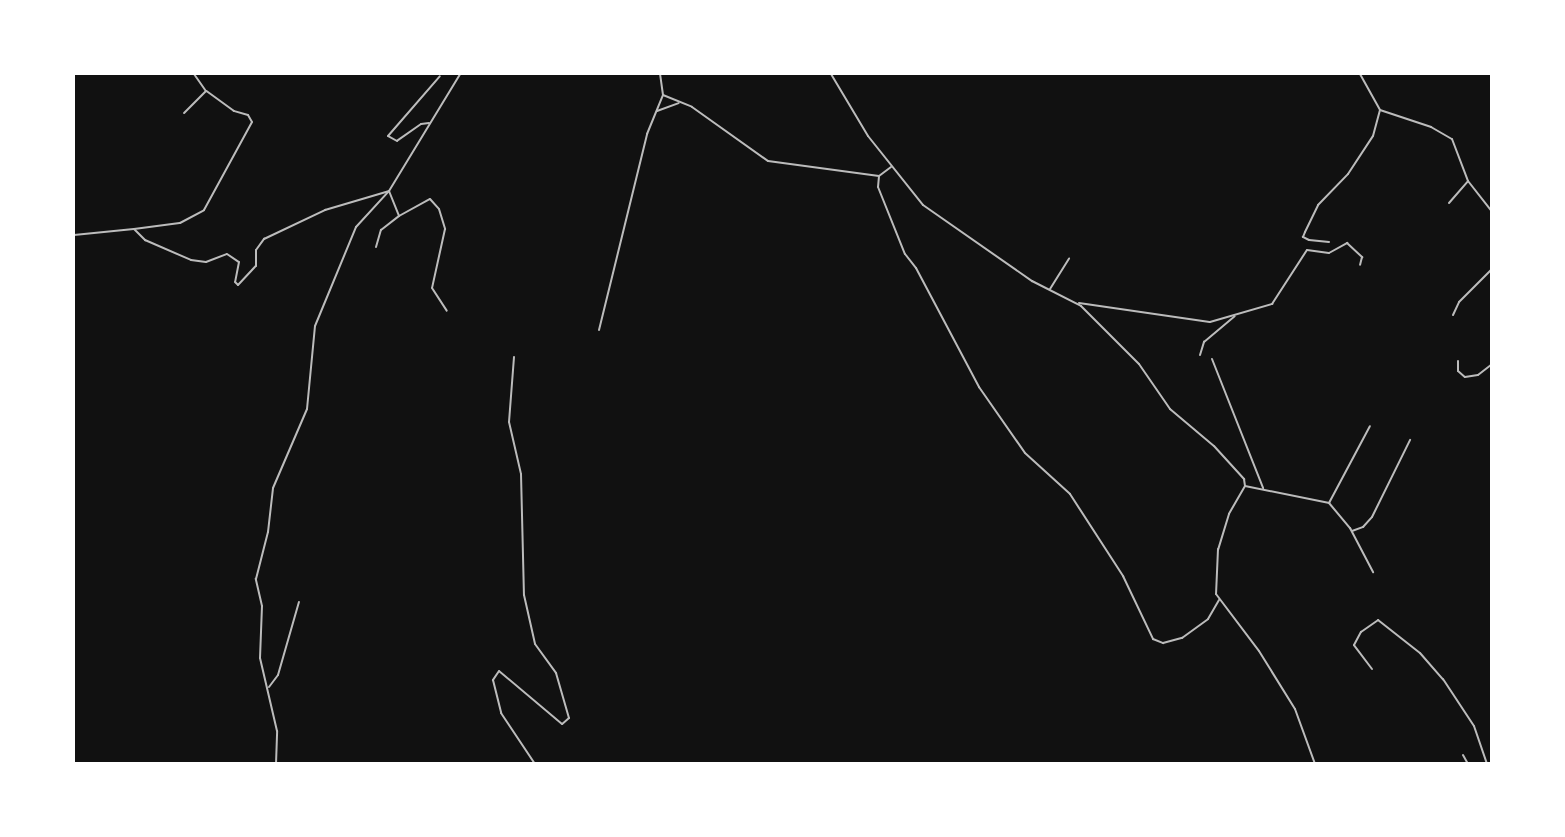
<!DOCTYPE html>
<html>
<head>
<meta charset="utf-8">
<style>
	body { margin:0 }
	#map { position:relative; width:1565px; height:837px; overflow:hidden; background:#111; font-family:Signika,sans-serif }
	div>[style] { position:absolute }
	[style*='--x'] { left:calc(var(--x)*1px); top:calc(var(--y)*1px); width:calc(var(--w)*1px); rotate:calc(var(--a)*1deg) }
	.minor>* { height:2px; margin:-1px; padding:0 1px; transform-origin:1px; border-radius:1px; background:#bcbcbc }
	span { translate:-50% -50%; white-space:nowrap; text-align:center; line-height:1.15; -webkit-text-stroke:5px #fff; paint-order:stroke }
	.frame { position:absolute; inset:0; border:75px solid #fff; pointer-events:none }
</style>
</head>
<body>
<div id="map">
	<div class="minor">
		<div style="--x:194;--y:74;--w:21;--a:55"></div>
		<div style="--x:831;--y:74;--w:72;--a:59.2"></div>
		<div style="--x:868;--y:136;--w:88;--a:51.4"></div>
		<div style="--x:923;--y:205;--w:133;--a:34.9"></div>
		<div style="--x:1032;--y:281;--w:55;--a:27"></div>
		<div style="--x:1081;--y:306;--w:82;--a:45"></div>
		<div style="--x:1139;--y:364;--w:55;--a:55.4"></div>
		<div style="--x:1170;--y:409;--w:57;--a:40.1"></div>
		<div style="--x:1214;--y:446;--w:45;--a:47.7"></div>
		<div style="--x:1244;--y:479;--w:7;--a:82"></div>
		<div style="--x:1245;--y:486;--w:32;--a:120"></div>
		<div style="--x:1229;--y:514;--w:37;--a:107"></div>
		<div style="--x:1218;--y:549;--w:45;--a:92.5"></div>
		<div style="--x:1216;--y:594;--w:71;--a:53"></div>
		<div style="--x:1259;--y:651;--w:68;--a:58.2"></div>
		<div style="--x:1295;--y:709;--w:59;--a:70"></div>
		<div style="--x:1360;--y:74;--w:41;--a:60.9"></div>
		<div style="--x:1380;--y:110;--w:54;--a:18.4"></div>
		<div style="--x:1431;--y:127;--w:24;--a:30"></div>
		<div style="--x:1452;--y:139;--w:45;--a:69.1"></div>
		<div style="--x:1468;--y:181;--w:39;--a:52"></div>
		<div style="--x:663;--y:95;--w:31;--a:22"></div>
		<div style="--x:692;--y:107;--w:93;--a:35.4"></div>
		<div style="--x:768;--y:161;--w:112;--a:7.7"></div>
		<div style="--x:879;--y:176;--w:15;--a:-37"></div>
		<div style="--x:657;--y:111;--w:23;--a:-20"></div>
		<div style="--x:429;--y:123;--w:8;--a:173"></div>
		<div style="--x:421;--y:124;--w:29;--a:145"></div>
		<div style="--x:397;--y:141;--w:10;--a:-151"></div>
		<div style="--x:388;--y:136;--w:79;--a:-49.1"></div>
		<div style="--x:879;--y:176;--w:11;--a:95"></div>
		<div style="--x:878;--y:187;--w:72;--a:68.1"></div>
		<div style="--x:905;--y:254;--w:18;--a:52"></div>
		<div style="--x:916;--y:268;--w:135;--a:62.1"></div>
		<div style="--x:979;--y:387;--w:80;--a:55.1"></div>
		<div style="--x:1025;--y:453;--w:61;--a:42.3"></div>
		<div style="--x:1070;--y:494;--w:98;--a:57.1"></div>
		<div style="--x:1123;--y:576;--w:70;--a:64.5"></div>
		<div style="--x:1153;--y:639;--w:11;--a:22"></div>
		<div style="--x:1163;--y:643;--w:20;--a:-15"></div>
		<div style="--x:1182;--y:638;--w:32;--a:-36"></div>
		<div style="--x:1208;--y:619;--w:22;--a:-60"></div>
		<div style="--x:1449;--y:203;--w:29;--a:-49"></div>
		<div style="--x:134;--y:229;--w:46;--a:-7.4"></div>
		<div style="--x:180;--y:223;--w:27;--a:-28"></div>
		<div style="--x:204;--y:210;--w:100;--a:-61.4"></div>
		<div style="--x:252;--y:122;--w:8;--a:-120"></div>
		<div style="--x:248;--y:115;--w:15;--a:-164"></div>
		<div style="--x:234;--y:111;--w:34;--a:-144"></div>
		<div style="--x:206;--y:91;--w:31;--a:135"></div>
		<div style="--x:74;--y:235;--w:60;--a:-5.7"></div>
		<div style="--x:134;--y:229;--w:16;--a:45"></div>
		<div style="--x:145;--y:240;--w:50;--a:23.5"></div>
		<div style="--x:191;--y:260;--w:15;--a:8"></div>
		<div style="--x:206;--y:262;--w:22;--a:-21"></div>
		<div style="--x:227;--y:254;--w:14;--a:34"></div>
		<div style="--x:239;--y:262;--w:20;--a:101"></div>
		<div style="--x:235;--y:282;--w:4;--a:45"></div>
		<div style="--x:238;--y:285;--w:26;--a:-47"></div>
		<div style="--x:256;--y:266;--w:16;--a:-90"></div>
		<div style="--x:256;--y:250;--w:14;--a:-54"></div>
		<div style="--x:264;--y:239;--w:68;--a:-25.4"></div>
		<div style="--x:325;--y:210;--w:67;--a:-16.5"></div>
		<div style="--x:389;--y:191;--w:27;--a:68"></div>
		<div style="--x:399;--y:216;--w:35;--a:-29"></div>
		<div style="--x:430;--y:199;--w:13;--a:48"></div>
		<div style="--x:439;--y:209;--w:21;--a:73"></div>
		<div style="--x:445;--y:229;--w:60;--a:102.4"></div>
		<div style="--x:432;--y:288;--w:27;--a:57"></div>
		<div style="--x:1329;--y:242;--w:20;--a:-174"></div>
		<div style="--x:1309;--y:240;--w:7;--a:-153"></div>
		<div style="--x:1303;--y:237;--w:5;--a:-68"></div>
		<div style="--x:1305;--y:232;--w:30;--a:-64"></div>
		<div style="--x:1318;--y:205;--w:43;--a:-45.9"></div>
		<div style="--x:1348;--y:174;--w:45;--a:-56.7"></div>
		<div style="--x:1373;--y:136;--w:27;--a:-75"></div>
		<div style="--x:376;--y:247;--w:18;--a:-74"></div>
		<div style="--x:381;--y:230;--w:23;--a:-38"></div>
		<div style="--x:1050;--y:289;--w:36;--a:-58"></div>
		<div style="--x:1079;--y:303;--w:132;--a:8.3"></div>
		<div style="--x:1210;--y:322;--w:65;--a:-16.2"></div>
		<div style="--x:1272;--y:304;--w:64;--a:-57.1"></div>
		<div style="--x:1307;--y:250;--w:22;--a:8"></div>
		<div style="--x:1329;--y:253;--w:21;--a:-29"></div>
		<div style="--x:1347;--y:243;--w:21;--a:43"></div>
		<div style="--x:1362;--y:257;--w:8;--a:104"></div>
		<div style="--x:1453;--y:315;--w:14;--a:-65"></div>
		<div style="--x:1459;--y:302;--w:47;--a:-45"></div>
		<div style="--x:599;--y:330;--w:202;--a:-76.2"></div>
		<div style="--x:647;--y:134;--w:42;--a:-67.7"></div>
		<div style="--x:663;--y:95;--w:21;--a:-98"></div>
		<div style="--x:1200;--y:355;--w:14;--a:-73"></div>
		<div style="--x:1204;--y:342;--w:40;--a:-40"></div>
		<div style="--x:514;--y:357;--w:65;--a:94.4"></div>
		<div style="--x:509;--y:422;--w:53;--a:77"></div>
		<div style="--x:521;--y:474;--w:121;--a:88.6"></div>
		<div style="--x:524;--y:595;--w:50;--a:77.3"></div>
		<div style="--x:535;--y:644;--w:36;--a:54"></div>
		<div style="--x:556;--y:673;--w:47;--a:73.9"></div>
		<div style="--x:569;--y:718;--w:9;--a:139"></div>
		<div style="--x:562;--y:724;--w:82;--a:-139.9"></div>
		<div style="--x:499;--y:671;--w:11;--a:124"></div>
		<div style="--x:493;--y:680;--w:34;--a:76"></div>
		<div style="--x:501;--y:713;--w:61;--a:56.3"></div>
		<div style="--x:1212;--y:359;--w:139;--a:68.4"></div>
		<div style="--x:1458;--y:361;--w:10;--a:90"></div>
		<div style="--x:1458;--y:371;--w:9;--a:41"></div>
		<div style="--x:1465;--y:377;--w:13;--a:-9"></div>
		<div style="--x:1478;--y:375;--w:18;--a:-38"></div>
		<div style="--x:1245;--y:486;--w:86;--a:11.4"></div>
		<div style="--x:1329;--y:503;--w:33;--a:50"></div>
		<div style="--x:1350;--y:528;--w:50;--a:62.4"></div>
		<div style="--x:1329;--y:503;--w:87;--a:-62"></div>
		<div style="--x:1352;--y:531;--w:12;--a:-20"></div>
		<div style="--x:1363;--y:527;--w:13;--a:-48"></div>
		<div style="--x:1372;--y:517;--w:86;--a:-63.7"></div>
		<div style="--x:1372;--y:669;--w:30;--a:-127"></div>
		<div style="--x:1354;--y:645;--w:15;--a:-62"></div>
		<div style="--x:1361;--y:632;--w:21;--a:-35"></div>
		<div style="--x:1378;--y:620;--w:53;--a:38.2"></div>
		<div style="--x:1420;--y:653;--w:35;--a:49"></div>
		<div style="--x:1443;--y:679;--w:56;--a:56.6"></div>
		<div style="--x:1474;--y:726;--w:40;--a:71.1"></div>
		<div style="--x:269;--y:687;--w:15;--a:-53"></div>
		<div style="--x:278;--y:675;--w:76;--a:-74"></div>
		<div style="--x:1463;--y:755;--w:10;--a:61"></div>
		<div style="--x:276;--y:764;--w:33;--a:-88"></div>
		<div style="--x:277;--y:731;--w:75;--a:-103.1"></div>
		<div style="--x:260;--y:658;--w:52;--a:-87.8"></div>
		<div style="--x:262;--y:606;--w:28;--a:-103"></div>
		<div style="--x:256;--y:579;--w:49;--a:-75.7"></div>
		<div style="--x:268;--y:532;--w:44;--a:-83.5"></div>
		<div style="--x:273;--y:488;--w:86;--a:-66.7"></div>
		<div style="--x:307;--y:409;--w:83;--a:-84.5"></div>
		<div style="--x:315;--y:326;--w:107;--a:-67.5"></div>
		<div style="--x:356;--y:227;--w:49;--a:-47.5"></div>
		<div style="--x:389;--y:191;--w:137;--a:-58.7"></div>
	</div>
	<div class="frame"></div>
</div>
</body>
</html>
